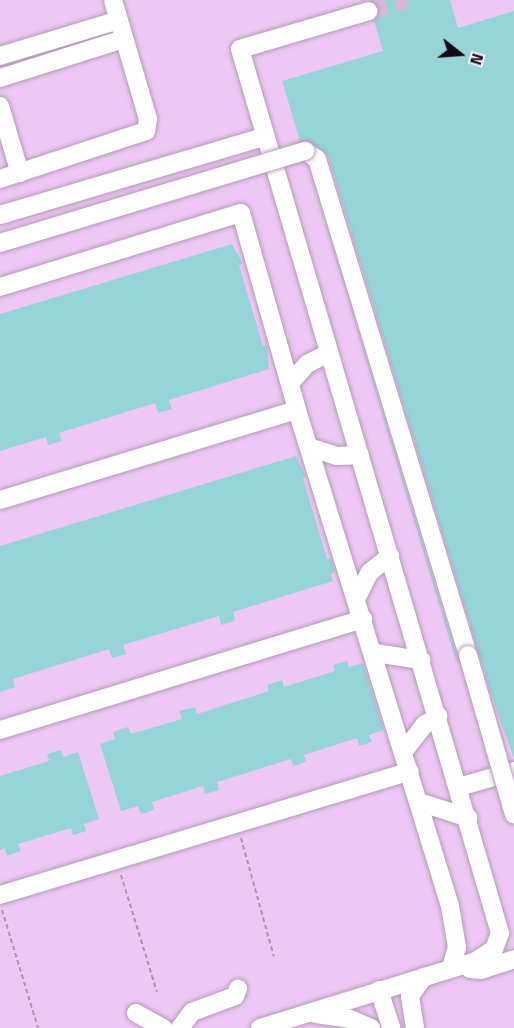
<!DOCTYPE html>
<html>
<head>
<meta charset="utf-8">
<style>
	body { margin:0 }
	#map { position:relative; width:514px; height:1028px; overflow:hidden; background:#f8d7fe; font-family:"Titillium Web",sans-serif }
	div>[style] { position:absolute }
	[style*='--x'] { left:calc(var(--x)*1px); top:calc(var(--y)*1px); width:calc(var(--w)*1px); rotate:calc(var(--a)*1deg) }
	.built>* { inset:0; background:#eec8f4; transform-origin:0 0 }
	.building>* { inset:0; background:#97d4d8 }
	.minor-tunnel>* { height:18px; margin-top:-9px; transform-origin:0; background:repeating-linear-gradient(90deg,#d6b8db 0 18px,transparent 0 27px) }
	.path>* { height:2px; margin-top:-1px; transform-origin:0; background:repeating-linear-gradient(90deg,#ae94b2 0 4.5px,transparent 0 7.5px) }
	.roads { filter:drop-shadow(0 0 2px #b698bc) drop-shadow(0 0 2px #b698bc) }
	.minor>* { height:18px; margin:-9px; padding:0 9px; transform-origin:9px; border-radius:9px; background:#fff }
	.bridges { filter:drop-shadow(0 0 2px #b698bc) drop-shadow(0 0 2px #b698bc) }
	.minor-bridge>* { height:18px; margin:-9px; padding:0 9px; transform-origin:9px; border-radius:9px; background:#fff }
	span { translate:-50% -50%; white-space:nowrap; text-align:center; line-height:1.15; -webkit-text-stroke:6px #f9ecfc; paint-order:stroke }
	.north { position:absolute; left:430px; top:24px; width:60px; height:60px; -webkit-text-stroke:4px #f9ecfc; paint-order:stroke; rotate:107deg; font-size:16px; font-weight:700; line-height:24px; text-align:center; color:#130815 }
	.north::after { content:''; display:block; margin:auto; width:21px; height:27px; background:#130815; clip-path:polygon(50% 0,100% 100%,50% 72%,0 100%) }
</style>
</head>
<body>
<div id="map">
	<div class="built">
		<div style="left:0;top:0;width:514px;height:1028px"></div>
	</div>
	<div class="building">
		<div style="clip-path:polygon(371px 0,450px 0,458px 28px,514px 11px,514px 758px,492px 697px,328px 156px,311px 142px,300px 141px,282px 81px,383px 51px,374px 21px,380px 8px)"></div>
		<div style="clip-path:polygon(316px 193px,457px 657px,455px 657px)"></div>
		<div style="clip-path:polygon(232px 244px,243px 264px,239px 265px,263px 346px,267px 345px,269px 369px,169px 400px,172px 409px,158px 413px,155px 403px,59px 433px,62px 441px,48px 445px,46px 437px,0 451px,0 314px)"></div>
		<div style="clip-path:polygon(296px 456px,306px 477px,303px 478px,327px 559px,331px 558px,335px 572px,331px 574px,333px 581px,233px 612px,235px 621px,221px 625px,219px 616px,123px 645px,126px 654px,112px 658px,109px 649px,13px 679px,15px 687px,0 692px,0 546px)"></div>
		<div style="clip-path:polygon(347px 661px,349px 667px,363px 663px,384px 730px,369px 735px,372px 742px,359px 746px,357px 738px,304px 755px,306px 762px,293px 766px,291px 759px,217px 782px,219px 790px,205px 794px,203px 786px,152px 802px,154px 810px,141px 814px,138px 806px,121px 811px,100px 744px,115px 739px,113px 732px,128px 727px,131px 734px,182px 719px,179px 711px,195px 707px,197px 714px,269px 691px,267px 685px,282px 680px,284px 687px,335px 671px,333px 665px)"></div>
		<div style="clip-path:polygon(61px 750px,63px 757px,78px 752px,99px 819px,84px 824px,86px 831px,73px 835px,71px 828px,18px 844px,21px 851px,7px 856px,5px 848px,0 850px,0 776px,49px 761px,47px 754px)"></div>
	</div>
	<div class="minor-tunnel">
		<div style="--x:369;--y:11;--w:39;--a:-17"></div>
	</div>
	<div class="path">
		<div style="--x:241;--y:838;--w:123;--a:74.5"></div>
		<div style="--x:121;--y:875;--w:122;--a:72.9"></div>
		<div style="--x:2;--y:910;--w:123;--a:73"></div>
	</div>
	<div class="roads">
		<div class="minor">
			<div style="--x:0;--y:56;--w:124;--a:-16.8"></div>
			<div style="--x:0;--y:78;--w:130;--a:-17.5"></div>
			<div style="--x:0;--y:106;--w:70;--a:73.4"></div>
			<div style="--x:305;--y:151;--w:14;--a:34"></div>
			<div style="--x:317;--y:159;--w:518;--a:73.07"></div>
			<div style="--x:0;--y:179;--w:154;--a:-18.2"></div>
			<div style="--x:146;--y:131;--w:12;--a:-81"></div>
			<div style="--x:148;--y:119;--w:124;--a:-106.4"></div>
			<div style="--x:0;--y:215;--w:277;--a:-16.5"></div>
			<div style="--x:0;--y:287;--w:252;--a:-17.1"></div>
			<div style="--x:241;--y:213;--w:205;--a:74.1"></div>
			<div style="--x:297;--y:410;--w:519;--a:72.86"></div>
			<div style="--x:450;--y:906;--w:42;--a:80.3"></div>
			<div style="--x:457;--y:947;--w:22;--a:106"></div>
			<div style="--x:290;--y:383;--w:25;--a:-48"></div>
			<div style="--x:307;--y:364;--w:25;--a:-27"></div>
			<div style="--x:309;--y:447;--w:28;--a:18"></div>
			<div style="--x:336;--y:456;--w:24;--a:-2"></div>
			<div style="--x:0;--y:500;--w:310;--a:-16.9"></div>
			<div style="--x:356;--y:599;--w:30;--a:-63"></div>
			<div style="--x:370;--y:572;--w:26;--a:-39"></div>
			<div style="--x:375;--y:653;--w:47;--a:8.7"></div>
			<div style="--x:0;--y:730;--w:380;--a:-17"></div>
			<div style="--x:404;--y:751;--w:33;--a:-52"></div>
			<div style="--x:424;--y:725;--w:17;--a:-33"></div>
			<div style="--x:459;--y:787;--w:57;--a:-16.2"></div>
			<div style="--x:419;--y:802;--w:52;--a:17.7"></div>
			<div style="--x:0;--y:895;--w:428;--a:-16.8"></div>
			<div style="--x:470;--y:969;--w:11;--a:5"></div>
			<div style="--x:481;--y:970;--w:35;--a:-18"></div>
			<div style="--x:379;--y:990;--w:40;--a:72"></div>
			<div style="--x:136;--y:1013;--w:31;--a:29"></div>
			<div style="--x:316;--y:1014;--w:34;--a:8"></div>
			<div style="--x:350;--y:1019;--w:23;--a:23"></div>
			<div style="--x:180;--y:1028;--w:20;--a:-53"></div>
			<div style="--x:192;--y:1012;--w:46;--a:-20.4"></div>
			<div style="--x:235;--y:996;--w:8;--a:-67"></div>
			<div style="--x:260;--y:1028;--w:226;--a:-17.2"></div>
			<div style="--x:476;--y:961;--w:22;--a:-34"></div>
			<div style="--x:494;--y:949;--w:17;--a:-69"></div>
			<div style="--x:500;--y:933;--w:921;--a:-106.39"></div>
			<div style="--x:240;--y:49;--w:134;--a:-16.4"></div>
			<div style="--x:415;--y:1028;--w:32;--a:-99"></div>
			<div style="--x:410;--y:996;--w:24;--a:-54"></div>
		</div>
	</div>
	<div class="bridges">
		<div class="minor-bridge">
			<div style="--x:0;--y:243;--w:319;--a:-16.8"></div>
			<div style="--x:468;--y:655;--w:166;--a:73.9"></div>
		</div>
	</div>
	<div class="north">N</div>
</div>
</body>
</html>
